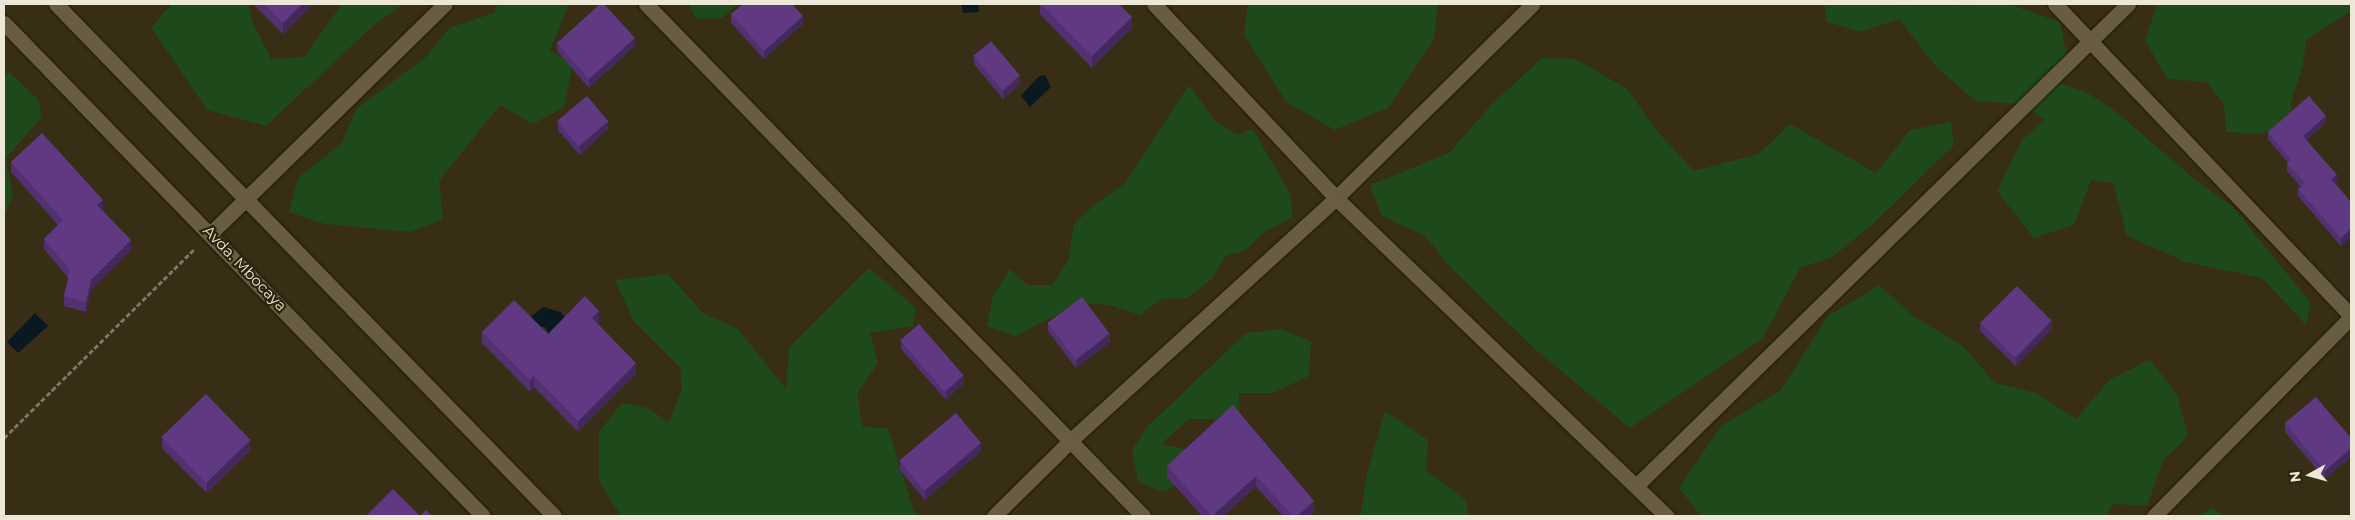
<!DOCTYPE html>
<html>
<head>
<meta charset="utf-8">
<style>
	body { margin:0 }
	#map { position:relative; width:2355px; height:520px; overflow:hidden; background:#382e15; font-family:Montserrat,sans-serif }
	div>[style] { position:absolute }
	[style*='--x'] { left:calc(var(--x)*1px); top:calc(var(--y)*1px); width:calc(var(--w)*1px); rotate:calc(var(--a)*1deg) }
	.green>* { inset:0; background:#1e491a }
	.water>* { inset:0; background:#0a1920 }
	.path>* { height:3px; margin-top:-1.5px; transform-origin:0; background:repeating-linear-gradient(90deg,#7e7661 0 5px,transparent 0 7.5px) }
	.roads { filter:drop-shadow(0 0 1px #1f1600) drop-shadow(0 0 1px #1f1600) }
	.minor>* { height:15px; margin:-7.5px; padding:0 7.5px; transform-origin:7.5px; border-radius:7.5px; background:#685d42 }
	.wall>* { inset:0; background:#533171 }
	.shaded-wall>* { inset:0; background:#43285c }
	.building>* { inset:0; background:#603983; transform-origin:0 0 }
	span { translate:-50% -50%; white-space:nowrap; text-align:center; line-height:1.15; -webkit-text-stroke:4.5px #2e240b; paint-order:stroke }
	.street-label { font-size:15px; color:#ede7d8 }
	.frame { position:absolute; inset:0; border:5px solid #ede7d8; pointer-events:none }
	.north { position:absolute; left:2285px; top:450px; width:50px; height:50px; -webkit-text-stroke:4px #2e240b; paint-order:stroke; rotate:263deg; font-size:14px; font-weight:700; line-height:20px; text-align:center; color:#ede7d8 }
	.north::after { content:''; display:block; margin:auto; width:18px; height:22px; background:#ede7d8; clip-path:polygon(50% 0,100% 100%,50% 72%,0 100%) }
</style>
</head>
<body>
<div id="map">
	<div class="green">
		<div style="clip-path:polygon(172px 4px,248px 4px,253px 23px,271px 59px,304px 57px,342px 4px,403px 4px,373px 26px,266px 126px,207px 110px,151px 27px)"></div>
		<div style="clip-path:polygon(497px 4px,569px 4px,550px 50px,573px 64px,564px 107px,533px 124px,500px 105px,439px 181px,443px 219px,411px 232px,325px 224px,289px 212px,298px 178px,342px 143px,356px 109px,427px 56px,449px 28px,494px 13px)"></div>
		<div style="clip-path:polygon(688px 4px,738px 4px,722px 18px,697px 19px)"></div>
		<div style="clip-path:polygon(1248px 4px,1438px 4px,1434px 39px,1388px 108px,1335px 130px,1286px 102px,1244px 35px)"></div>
		<div style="clip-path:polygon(1824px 4px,1935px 6px,2008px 4px,2060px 22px,2068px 61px,2051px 80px,2086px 92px,2114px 110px,2192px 177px,2233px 207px,2311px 303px,2306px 325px,2262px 278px,2186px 262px,2127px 236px,2113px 183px,2091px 180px,2074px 225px,2034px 238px,1997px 191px,2022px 140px,2045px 120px,2021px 104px,1976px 101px,1937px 68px,1899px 19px,1861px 32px,1827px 22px)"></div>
		<div style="clip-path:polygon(2157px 4px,2351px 4px,2351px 11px,2306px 40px,2303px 65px,2291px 102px,2291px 124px,2259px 134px,2226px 132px,2224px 104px,2206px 82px,2167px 79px,2145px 40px)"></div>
		<div style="clip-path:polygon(1542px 58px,1576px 59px,1627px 89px,1658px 132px,1694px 171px,1759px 154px,1790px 124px,1876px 173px,1910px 130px,1951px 122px,1954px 145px,1872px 225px,1832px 257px,1800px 268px,1763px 338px,1630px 428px,1536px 350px,1452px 269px,1425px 236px,1382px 216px,1370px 185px,1449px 153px,1492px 104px)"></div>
		<div style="clip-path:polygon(9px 72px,39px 100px,41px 118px,6px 158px,13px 196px,4px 217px,4px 75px)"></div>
		<div style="clip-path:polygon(1189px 85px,1215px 121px,1237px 135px,1253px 129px,1290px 194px,1293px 217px,1261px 234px,1245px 251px,1226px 255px,1211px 280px,1187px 298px,1161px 299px,1140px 315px,1109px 305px,1080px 303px,1015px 336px,987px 326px,993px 296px,1010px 269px,1027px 285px,1052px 285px,1068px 261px,1074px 224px,1094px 205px,1125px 183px)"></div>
		<div style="clip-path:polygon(869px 268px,916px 308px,913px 326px,870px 333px,878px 363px,857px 394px,863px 427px,888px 428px,914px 512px,922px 516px,621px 516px,599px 482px,599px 432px,622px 403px,648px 408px,669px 423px,682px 389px,680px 367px,633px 320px,615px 280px,668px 274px,703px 313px,738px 329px,786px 389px,789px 348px)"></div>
		<div style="clip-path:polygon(1879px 285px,1913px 316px,1963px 346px,1995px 383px,2036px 393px,2076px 419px,2110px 379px,2150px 360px,2177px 394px,2188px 436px,2163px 461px,2147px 506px,2112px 504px,2107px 516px,1701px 516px,1679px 488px,1721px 426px,1781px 390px,1828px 316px)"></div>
		<div style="clip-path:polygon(1281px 329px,1311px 341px,1309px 376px,1273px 393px,1239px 393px,1240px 412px,1231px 426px,1211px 419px,1189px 419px,1161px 444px,1186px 449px,1185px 480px,1163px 492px,1138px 482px,1132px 450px,1147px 427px,1246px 333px)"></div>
		<div style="clip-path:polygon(1385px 411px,1428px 440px,1426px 470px,1466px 500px,1469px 516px,1360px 516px,1368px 470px)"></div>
		<div style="clip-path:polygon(2212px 508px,2225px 516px,2197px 516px)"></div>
	</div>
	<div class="water">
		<div style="clip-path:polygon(961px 4px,978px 4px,979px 12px,963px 13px)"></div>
		<div style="clip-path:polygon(1045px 75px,1051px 87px,1030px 107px,1021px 96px,1039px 76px)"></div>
		<div style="clip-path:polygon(543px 307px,561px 312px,567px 321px,550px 336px,545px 327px,538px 327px,528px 319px)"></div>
		<div style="clip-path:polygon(35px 313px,48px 326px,18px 353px,7px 342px)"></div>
	</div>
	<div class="path">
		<div style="--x:4;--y:438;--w:269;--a:-44.8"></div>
	</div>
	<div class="roads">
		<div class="minor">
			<div style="--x:56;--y:4;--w:714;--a:45.79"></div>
			<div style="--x:646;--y:4;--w:714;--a:45.85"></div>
			<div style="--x:1154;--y:4;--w:266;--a:46.8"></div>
			<div style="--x:1336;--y:198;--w:459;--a:43.9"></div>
			<div style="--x:2055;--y:4;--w:430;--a:46.5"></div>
			<div style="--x:4;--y:23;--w:687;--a:45.83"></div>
			<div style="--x:211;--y:233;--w:327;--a:-44.4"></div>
			<div style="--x:1636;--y:486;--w:689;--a:-44.41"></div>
			<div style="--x:994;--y:516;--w:107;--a:-44.6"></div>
			<div style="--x:1070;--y:441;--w:360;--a:-42.4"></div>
			<div style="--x:1336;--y:198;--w:276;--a:-44.6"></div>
			<div style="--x:2154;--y:516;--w:280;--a:-45.3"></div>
		</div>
	</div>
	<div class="wall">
		<div style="clip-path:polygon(253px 4px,311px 4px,311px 6px,283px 34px)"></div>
		<div style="clip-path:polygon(1040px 4px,1119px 4px,1132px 28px,1092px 68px,1040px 14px)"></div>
		<div style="clip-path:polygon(731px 14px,803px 24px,764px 59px,731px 23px)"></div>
		<div style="clip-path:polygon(2351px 24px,2351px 37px,2350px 36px,2350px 25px)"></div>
		<div style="clip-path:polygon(557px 43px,635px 46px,589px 88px,557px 51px)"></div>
		<div style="clip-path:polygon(974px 56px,1020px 84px,1003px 99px,974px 64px)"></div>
		<div style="clip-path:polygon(558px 122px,608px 129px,580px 155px,558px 130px)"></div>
		<div style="clip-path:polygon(2326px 123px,2306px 140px,2337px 182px,2335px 183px,2351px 202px,2341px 246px,2298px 196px,2298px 189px,2301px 187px,2287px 171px,2287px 164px,2288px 163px,2268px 139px,2268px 132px)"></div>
		<div style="clip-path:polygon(11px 162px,103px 210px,131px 250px,91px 290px,86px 312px,64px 306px,64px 296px,68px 278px,44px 249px,44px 239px,58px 225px,11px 172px)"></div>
		<div style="clip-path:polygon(599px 322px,597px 324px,636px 374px,578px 432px,534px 387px,530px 392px,482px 343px,482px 332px,548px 334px)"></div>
		<div style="clip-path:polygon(1048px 323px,1110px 342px,1076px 368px,1048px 331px)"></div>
		<div style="clip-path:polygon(1980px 323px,2052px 329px,2016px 366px,1980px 331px)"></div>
		<div style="clip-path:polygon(901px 341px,964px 383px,946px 400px,901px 349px)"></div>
		<div style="clip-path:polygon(1233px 405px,1314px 512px,1309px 516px,1283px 516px,1256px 487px,1223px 516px,1202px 516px,1167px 477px,1167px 466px)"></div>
		<div style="clip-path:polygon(2285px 423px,2351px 438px,2351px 457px,2325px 479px,2285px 432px)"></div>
		<div style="clip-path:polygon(162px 437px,250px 451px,207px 493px,162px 448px)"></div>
		<div style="clip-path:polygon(981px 451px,925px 500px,900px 470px,900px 462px)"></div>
	</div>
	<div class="shaded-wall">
		<div style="clip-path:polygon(302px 4px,311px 4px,311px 6px,283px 34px,283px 23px)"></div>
		<div style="clip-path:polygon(803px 16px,803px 24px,764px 59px,764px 51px)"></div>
		<div style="clip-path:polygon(1132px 17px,1132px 28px,1092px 68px,1092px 56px)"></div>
		<div style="clip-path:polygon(635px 38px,635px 46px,589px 88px,589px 79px)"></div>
		<div style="clip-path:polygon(1020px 76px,1020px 84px,1003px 99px,1003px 91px)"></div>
		<div style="clip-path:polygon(2326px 116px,2326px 123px,2303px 143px,2303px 136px)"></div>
		<div style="clip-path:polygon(608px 121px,608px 129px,580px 155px,580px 146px)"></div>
		<div style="clip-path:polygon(2337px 175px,2337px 182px,2331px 187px,2331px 179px)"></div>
		<div style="clip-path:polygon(103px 200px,103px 210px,97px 215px,97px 205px)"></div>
		<div style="clip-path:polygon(2351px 229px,2351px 237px,2341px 246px,2341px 238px)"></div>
		<div style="clip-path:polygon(131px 240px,131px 250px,91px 290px,86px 312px,86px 302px,91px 280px)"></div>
		<div style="clip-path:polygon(599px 311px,599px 322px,592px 329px,592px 318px)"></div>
		<div style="clip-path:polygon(2052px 321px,2052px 329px,2016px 366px,2016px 358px)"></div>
		<div style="clip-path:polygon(1110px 334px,1110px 342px,1076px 368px,1076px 360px)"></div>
		<div style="clip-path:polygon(636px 363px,636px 374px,578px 432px,578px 421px)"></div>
		<div style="clip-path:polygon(964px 375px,964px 383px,946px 400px,946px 391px)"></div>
		<div style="clip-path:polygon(534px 376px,534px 387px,530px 392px,530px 380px)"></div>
		<div style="clip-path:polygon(250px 440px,250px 451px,207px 493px,207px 482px)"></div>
		<div style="clip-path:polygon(981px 443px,981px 451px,925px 500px,925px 491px)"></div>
		<div style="clip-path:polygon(2351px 448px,2351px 457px,2325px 479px,2325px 471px)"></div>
		<div style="clip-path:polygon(1256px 476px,1256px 487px,1223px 516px,1212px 516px)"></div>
		<div style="clip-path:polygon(1314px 501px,1314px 512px,1309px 516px,1297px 516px)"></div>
	</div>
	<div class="building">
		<div style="clip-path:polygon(264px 4px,302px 4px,283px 23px)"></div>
		<div style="clip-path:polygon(600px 4px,604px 4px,635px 38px,589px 79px,557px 43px)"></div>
		<div style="clip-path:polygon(743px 4px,792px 4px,803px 16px,764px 51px,731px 14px)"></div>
		<div style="clip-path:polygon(1041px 4px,1119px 4px,1132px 17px,1092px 56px)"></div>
		<div style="left:991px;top:41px;width:45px;height:23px;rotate:50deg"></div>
		<div style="left:587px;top:96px;width:33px;height:39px;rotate:50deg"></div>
		<div style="clip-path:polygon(2309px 96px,2326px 116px,2303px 136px,2337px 175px,2331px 179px,2351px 202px,2351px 229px,2341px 238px,2298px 189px,2305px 183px,2287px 164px,2291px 160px,2268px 132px)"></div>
		<div style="clip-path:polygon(42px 133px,103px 200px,97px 205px,131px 240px,91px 280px,86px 302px,64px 296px,70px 270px,44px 239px,63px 220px,11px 162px)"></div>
		<div style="left:2017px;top:286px;width:49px;height:52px;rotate:45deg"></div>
		<div style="clip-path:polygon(585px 296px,599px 311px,592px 318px,636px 363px,578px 421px,534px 376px,530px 380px,482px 332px,514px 300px,548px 334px)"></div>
		<div style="left:1082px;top:297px;width:46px;height:43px;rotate:53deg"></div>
		<div style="left:919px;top:324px;width:68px;height:25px;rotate:49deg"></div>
		<div style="left:206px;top:394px;width:64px;height:62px;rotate:46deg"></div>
		<div style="clip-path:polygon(2316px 397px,2351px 438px,2351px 448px,2325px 471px,2285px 423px)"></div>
		<div style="clip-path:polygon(1233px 405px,1314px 501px,1297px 516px,1293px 516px,1256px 476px,1212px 516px,1167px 466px)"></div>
		<div style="left:956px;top:413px;width:39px;height:74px;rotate:50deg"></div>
		<div style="clip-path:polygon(393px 489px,420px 516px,426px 510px,432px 516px,366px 516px)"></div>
	</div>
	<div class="street-label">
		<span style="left:245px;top:268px;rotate:46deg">Avda. Mbocaya</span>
	</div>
	<div class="frame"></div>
	<div class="north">N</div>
</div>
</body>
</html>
